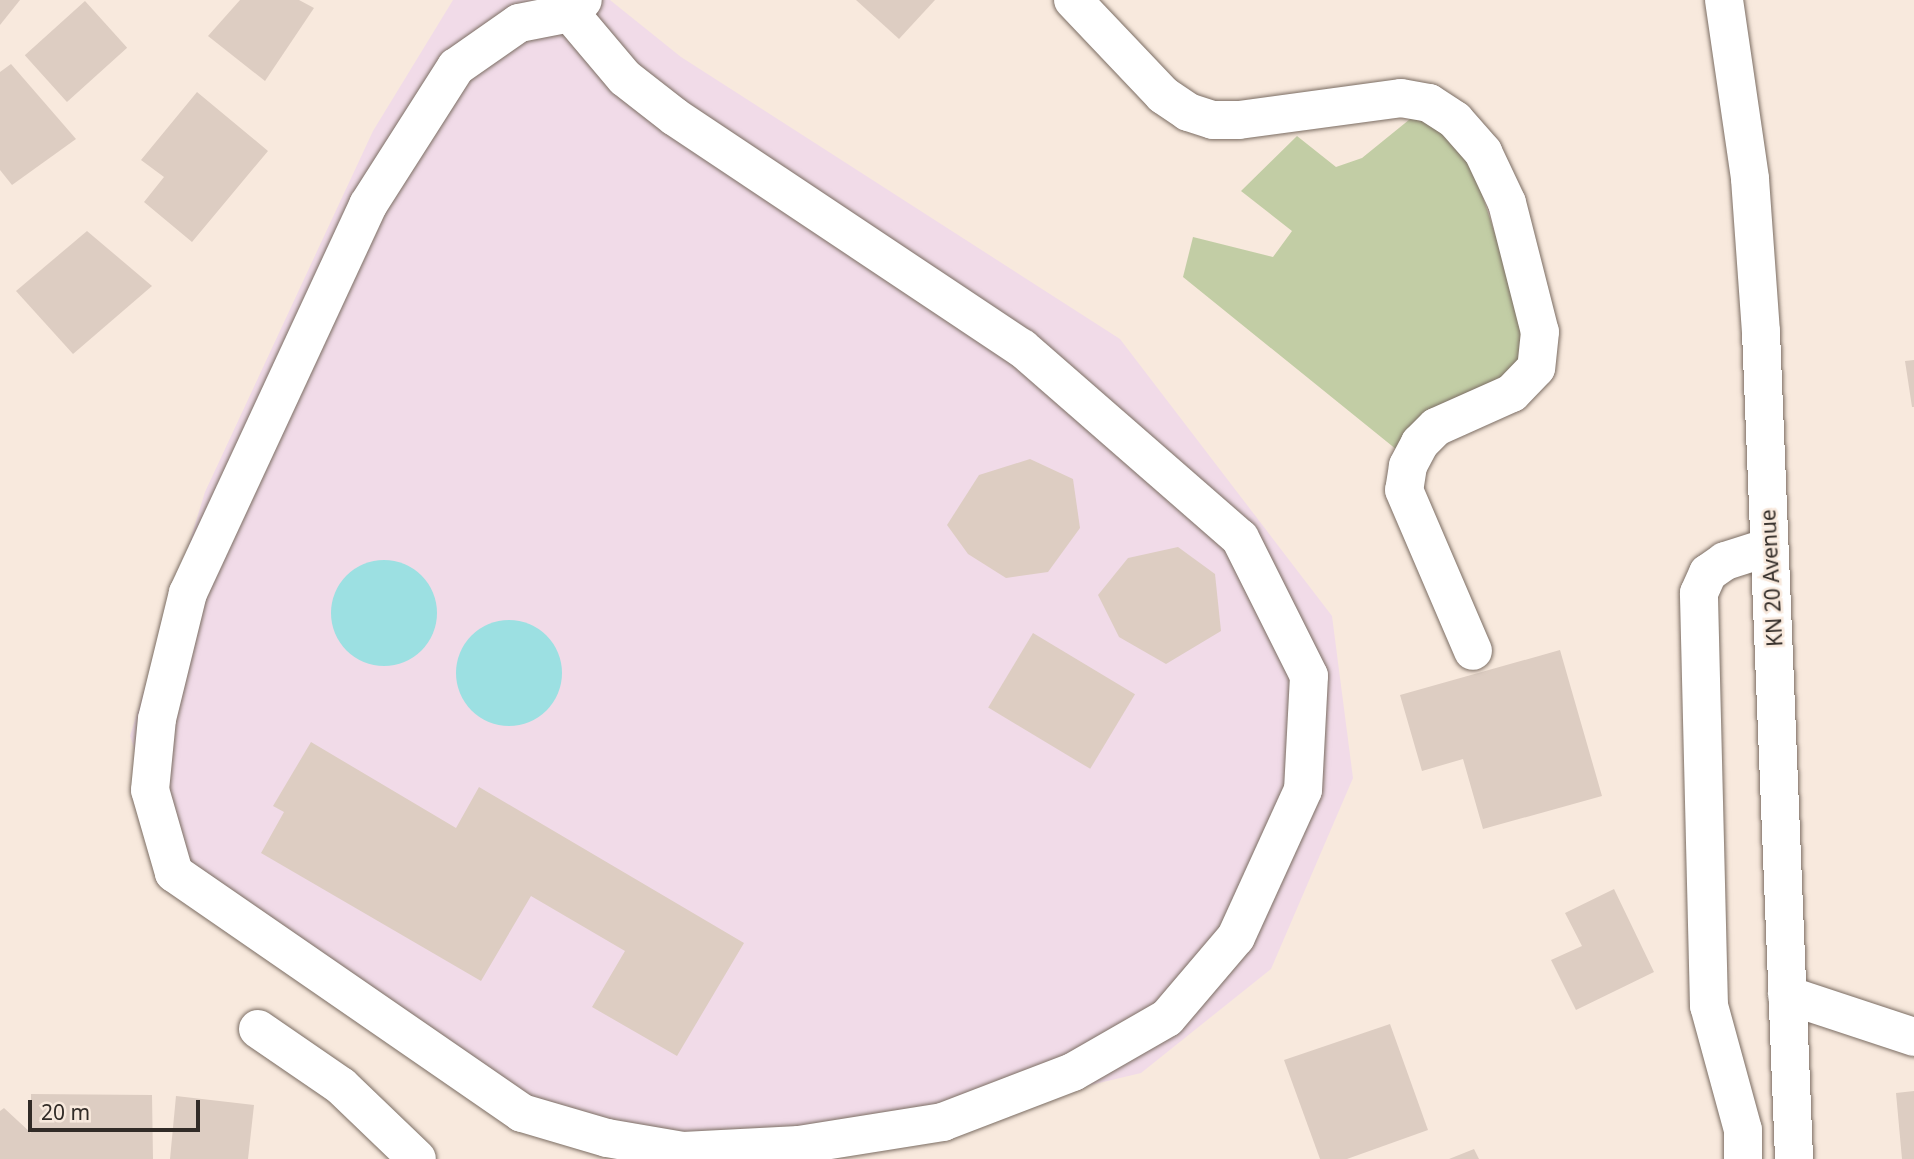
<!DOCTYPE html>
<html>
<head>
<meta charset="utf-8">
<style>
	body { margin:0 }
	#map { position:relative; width:1914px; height:1159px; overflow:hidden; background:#f8e9dd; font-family:"Noto Sans",sans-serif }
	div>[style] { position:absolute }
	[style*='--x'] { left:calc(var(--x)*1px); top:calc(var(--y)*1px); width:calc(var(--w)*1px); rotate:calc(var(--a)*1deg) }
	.industrial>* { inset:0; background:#f1dbe8 }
	.green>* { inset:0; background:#c2cda5 }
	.water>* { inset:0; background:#9ce0e2 }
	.round { border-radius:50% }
	.building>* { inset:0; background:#ddcdc2; transform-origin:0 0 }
	.roads { filter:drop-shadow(0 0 2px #7b6d63) drop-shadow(0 0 2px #7b6d63) }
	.minor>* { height:38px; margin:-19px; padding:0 19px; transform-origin:19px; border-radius:19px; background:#fff }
	.major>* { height:38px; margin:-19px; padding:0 19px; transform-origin:19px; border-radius:19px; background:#fff }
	span { translate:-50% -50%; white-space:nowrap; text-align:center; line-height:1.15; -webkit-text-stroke:5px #f8e9dd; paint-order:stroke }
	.street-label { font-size:21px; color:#312b27 }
	.scale { position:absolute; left:28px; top:1100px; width:172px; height:32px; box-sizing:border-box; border:4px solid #312b27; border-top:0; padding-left:9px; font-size:21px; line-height:24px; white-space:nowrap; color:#312b27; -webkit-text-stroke:5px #f8e9dd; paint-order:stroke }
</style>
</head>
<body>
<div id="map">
	<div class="industrial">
		<div style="clip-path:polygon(453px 0,610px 0,681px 57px,1120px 339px,1332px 616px,1353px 778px,1271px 969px,1141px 1073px,779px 1159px,639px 1150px,419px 1049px,166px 841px,130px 736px,205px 492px,373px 131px)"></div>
	</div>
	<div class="green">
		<div style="clip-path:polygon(1415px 115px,1467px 149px,1527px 331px,1524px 370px,1402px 454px,1183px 277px,1193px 237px,1273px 257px,1292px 231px,1241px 191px,1297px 136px,1336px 167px,1362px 158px)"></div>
	</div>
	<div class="water">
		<div class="round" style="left:331px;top:560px;width:106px;height:106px"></div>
		<div class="round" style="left:456px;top:620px;width:106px;height:106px"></div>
	</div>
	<div class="building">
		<div style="clip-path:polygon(0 0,20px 0,0 25px)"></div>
		<div style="clip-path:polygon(240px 0,299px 0,314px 8px,265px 81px,208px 36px)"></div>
		<div style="clip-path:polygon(856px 0,935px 0,899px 39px)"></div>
		<div style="left:85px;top:1px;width:63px;height:81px;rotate:48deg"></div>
		<div style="clip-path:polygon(11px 64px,76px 139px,12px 185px,0 170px,0 72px)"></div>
		<div style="clip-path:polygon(197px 92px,268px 151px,192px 242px,144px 202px,164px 177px,141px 160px)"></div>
		<div style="clip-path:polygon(87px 231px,152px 286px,73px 354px,16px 291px)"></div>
		<div style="clip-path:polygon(1914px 360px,1914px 407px,1912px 407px,1905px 361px)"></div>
		<div style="clip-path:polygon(1030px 459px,1073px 479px,1080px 528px,1048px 572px,1006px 578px,968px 554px,947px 525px,979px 475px)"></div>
		<div style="clip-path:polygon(1178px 547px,1215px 574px,1221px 631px,1166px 664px,1119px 637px,1098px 595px,1128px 558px)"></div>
		<div style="left:1033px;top:633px;width:119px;height:87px;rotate:31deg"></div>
		<div style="clip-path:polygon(1560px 650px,1602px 796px,1483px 829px,1463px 759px,1422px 771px,1400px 695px)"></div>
		<div style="clip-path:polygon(311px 742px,456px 828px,479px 787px,744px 943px,677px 1056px,592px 1007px,625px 951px,531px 896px,481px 981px,261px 853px,284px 812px,273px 806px)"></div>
		<div style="clip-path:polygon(1614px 889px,1654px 972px,1576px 1010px,1551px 960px,1582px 946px,1565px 913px)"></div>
		<div style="clip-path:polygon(1390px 1024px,1428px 1130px,1347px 1159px,1320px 1159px,1284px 1060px)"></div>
		<div style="clip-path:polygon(1914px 1091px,1914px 1159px,1902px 1159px,1896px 1093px)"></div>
		<div style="clip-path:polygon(31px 1094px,152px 1095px,153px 1159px,0 1159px,0 1111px,4px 1108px,31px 1133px)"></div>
		<div style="clip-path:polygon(176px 1096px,254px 1105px,248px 1159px,170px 1159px)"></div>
		<div style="clip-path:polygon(1474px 1149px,1479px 1159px,1449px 1159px)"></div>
	</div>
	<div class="roads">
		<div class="minor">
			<div style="--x:1073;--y:0;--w:131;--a:46.5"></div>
			<div style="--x:1163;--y:95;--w:30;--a:34"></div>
			<div style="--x:1188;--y:112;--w:26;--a:18"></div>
			<div style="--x:1213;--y:120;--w:26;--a:0"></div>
			<div style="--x:1239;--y:120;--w:163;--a:-7.7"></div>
			<div style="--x:1401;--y:98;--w:28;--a:10"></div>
			<div style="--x:1429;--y:103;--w:31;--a:33"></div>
			<div style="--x:1455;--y:120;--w:43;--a:48.8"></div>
			<div style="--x:1483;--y:152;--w:56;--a:64.8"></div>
			<div style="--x:1507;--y:203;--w:133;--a:75.7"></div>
			<div style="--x:1540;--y:332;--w:36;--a:96"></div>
			<div style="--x:1536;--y:368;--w:35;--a:134"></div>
			<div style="--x:1512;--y:393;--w:83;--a:155.9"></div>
			<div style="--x:1436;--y:427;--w:23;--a:135"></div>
			<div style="--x:1420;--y:443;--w:26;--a:118"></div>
			<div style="--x:1408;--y:466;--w:24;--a:99"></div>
			<div style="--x:1404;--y:490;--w:175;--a:66.8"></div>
			<div style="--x:570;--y:13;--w:85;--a:49.8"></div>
			<div style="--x:625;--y:78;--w:63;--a:38"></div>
			<div style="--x:675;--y:117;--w:417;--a:33.7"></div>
			<div style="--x:1022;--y:348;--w:289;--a:41.1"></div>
			<div style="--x:1240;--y:538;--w:154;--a:63.4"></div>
			<div style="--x:1309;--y:676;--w:114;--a:93"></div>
			<div style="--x:1303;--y:790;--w:162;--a:114.5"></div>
			<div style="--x:1236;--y:937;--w:106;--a:130.4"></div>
			<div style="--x:1167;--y:1018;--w:108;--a:150.1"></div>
			<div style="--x:1073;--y:1072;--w:139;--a:159"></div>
			<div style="--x:943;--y:1122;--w:146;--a:170.9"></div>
			<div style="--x:799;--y:1145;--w:116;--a:177"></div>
			<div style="--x:683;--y:1151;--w:77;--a:-170.3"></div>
			<div style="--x:607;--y:1138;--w:89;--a:-163.6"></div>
			<div style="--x:522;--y:1113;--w:423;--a:-145.4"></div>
			<div style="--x:174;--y:873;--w:86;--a:-106.1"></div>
			<div style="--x:150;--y:790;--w:71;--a:-84.4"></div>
			<div style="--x:157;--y:719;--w:130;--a:-76.2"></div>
			<div style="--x:188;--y:593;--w:428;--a:-65.1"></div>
			<div style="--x:368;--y:205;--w:164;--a:-57.5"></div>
			<div style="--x:456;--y:67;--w:77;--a:-34.9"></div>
			<div style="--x:519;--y:23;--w:52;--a:-11.1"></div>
			<div style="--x:570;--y:13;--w:18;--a:-45"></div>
			<div style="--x:1787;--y:995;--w:134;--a:18.3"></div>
			<div style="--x:258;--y:1029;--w:101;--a:34.5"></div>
			<div style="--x:341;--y:1086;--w:105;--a:43.8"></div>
			<div style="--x:1743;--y:1159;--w:29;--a:-90"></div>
			<div style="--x:1743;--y:1130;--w:129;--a:-105.3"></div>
			<div style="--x:1709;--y:1006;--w:413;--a:-91.4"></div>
			<div style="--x:1699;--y:593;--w:22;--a:-66"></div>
			<div style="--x:1708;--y:573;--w:21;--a:-35"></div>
			<div style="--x:1725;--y:561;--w:46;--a:-17.7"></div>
		</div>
		<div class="major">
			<div style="--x:1724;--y:0;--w:181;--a:81.7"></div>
			<div style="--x:1750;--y:179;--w:153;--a:85.9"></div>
			<div style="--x:1761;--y:332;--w:828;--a:87.71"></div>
		</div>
	</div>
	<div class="street-label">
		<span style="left:1771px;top:578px;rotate:-93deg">KN 20 Avenue</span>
	</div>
	<div class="scale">20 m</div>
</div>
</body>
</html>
